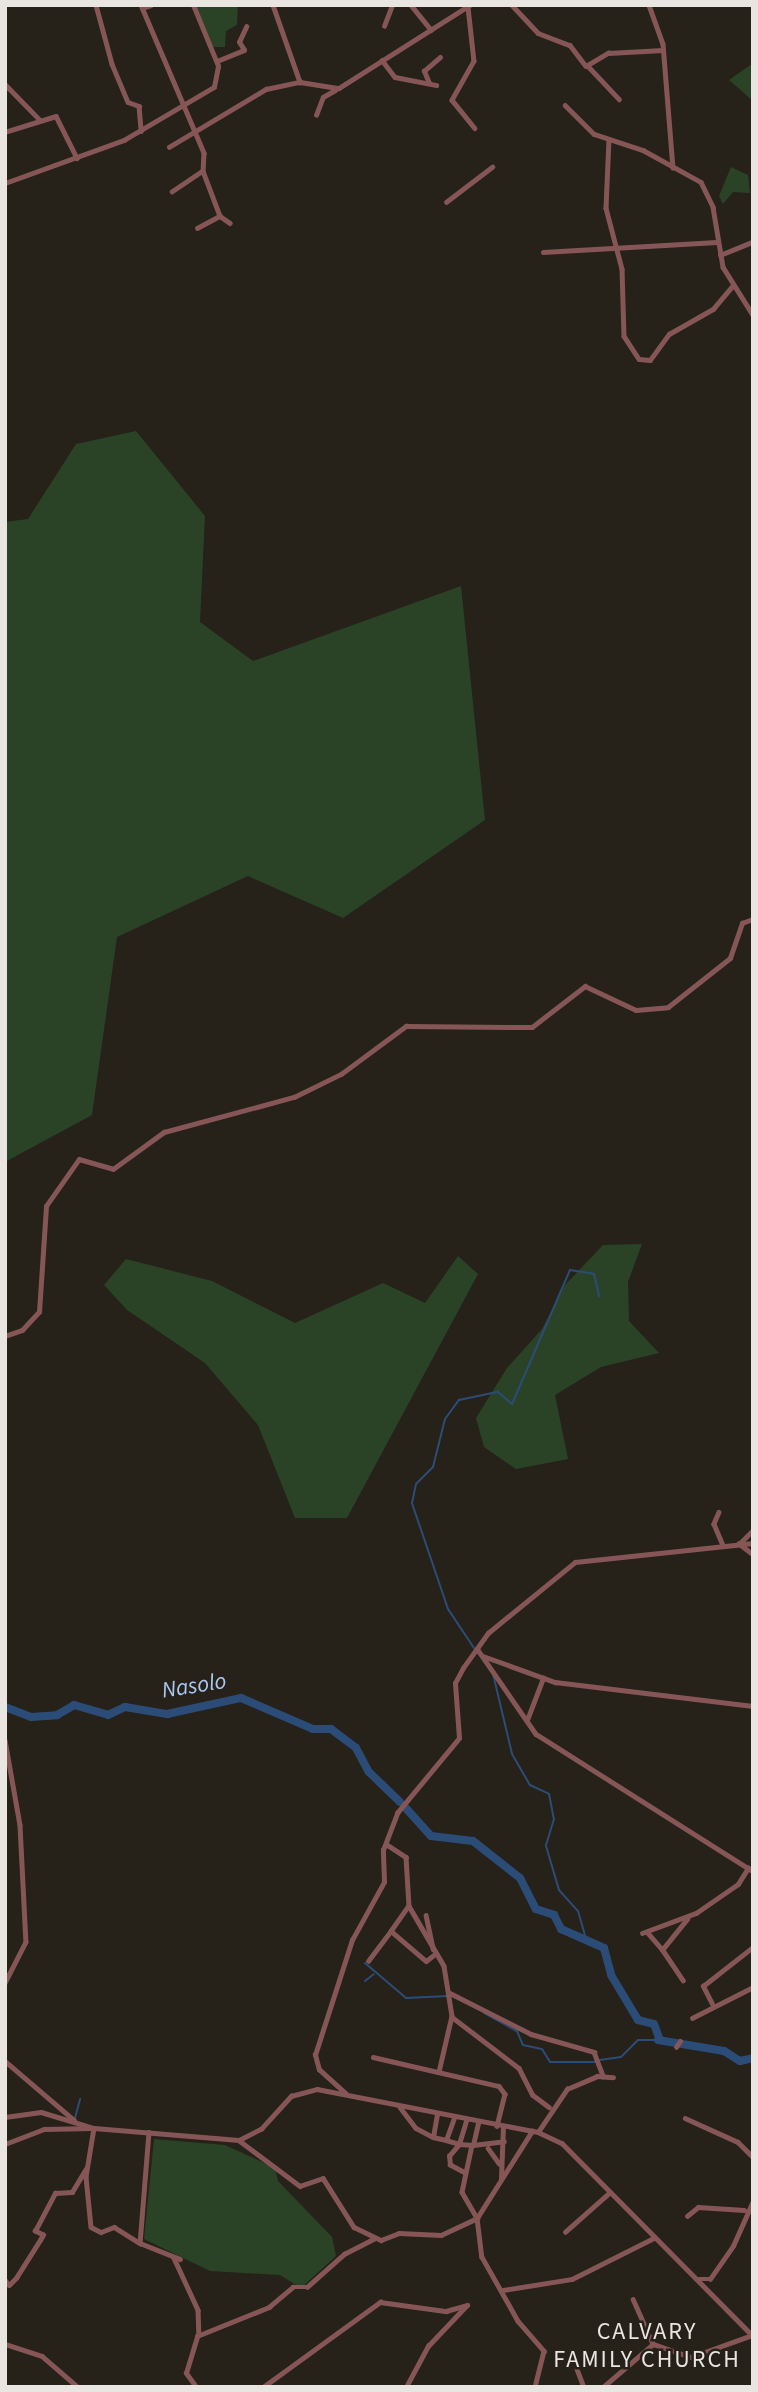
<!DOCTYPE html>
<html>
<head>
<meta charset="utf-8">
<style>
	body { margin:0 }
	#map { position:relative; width:758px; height:2392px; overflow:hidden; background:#262119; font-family:"Source Sans 3",sans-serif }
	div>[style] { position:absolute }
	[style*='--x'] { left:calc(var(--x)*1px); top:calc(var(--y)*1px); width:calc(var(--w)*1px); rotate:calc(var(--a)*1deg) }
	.green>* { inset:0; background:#2a4326 }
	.stream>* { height:2px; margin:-1px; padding:0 1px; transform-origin:1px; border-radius:1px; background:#2c4c78 }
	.river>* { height:8px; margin:-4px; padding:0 4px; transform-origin:4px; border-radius:4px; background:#2c4c78 }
	.street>* { height:4.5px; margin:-2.25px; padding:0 2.25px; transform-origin:2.25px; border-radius:2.25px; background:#865657 }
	span { translate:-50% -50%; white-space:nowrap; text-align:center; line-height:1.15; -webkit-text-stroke:5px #262119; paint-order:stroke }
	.water-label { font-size:23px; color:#a9c7f1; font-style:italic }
	.quarter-label { font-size:24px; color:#e9e5e0; letter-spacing:2px }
	.frame { position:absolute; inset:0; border:7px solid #e9e5e0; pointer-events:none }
</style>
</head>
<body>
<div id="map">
	<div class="green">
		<div style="clip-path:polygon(195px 5px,238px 5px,237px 25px,226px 31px,225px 47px,213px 47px)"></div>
		<div style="clip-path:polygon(753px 63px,753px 101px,729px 80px)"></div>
		<div style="clip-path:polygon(731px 167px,748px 175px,750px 193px,733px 192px,723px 204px,719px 196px)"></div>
		<div style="clip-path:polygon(136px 431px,205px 516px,200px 622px,253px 661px,461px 586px,485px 820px,343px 918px,248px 876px,117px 937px,92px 1115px,5px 1162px,5px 522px,28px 519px,76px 444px)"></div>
		<div style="clip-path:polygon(642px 1244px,628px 1282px,629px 1321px,659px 1353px,601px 1367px,555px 1395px,568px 1459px,516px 1469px,484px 1447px,476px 1418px,507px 1368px,542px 1329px,565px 1285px,603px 1245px)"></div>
		<div style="clip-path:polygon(458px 1256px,478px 1274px,347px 1518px,295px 1518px,258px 1425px,205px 1363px,127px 1310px,104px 1285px,126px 1259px,212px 1281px,295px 1323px,383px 1283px,425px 1303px)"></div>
		<div style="clip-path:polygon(154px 2139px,225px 2145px,275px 2168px,278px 2181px,332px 2237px,336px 2256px,301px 2288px,280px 2275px,210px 2271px,144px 2239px)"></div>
	</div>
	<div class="stream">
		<div style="--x:474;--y:1648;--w:47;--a:-123.7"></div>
		<div style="--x:448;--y:1609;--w:112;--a:-108.8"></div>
		<div style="--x:412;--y:1503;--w:19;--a:-78"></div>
		<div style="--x:416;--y:1484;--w:24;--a:-45"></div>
		<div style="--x:433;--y:1467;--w:49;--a:-76"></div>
		<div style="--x:445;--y:1419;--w:24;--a:-54"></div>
		<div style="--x:459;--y:1400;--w:40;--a:-12"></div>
		<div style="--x:498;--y:1392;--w:18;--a:41"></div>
		<div style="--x:512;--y:1404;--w:146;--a:-66.6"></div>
		<div style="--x:570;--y:1270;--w:24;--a:9"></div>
		<div style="--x:594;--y:1274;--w:23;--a:77"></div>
		<div style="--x:493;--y:1674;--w:82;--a:76.6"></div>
		<div style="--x:512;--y:1754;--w:36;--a:60"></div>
		<div style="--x:530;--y:1785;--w:21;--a:25"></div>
		<div style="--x:549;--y:1794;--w:25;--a:79"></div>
		<div style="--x:554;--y:1819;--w:28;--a:107"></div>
		<div style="--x:546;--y:1846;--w:46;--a:73.5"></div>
		<div style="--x:559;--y:1890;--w:28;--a:48"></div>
		<div style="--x:578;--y:1911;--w:29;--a:74"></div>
		<div style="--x:365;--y:1963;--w:54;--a:40.5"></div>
		<div style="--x:406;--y:1998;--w:42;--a:-2.7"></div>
		<div style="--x:365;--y:1981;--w:11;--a:-38"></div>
		<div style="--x:484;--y:2013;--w:38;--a:29"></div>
		<div style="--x:517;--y:2031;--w:15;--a:67"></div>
		<div style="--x:523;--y:2045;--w:19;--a:12"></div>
		<div style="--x:542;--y:2049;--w:15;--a:58"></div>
		<div style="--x:550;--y:2062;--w:45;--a:0"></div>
		<div style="--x:600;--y:2060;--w:21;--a:-8"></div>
		<div style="--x:621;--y:2057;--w:24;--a:-45"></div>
		<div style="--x:638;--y:2040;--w:20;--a:0"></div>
		<div style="--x:75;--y:2118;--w:20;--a:-75"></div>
	</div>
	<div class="river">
		<div style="--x:5;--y:1707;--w:28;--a:21"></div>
		<div style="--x:31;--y:1717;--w:26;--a:-4"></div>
		<div style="--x:57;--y:1715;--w:20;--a:-30"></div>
		<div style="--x:74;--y:1705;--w:35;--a:16"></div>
		<div style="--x:108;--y:1715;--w:19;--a:-25"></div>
		<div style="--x:125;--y:1707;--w:43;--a:9.5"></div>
		<div style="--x:167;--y:1714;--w:76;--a:-12.2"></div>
		<div style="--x:241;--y:1698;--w:78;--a:23.3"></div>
		<div style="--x:313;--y:1729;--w:18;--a:0"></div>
		<div style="--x:331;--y:1729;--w:31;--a:37"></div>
		<div style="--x:356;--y:1748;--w:27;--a:62"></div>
		<div style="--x:369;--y:1772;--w:43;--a:44.1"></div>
		<div style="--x:404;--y:1806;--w:40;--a:48"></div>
		<div style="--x:431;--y:1836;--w:42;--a:6.8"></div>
		<div style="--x:473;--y:1841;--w:60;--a:38.2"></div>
		<div style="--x:520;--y:1878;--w:35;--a:63"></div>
		<div style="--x:536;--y:1909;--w:19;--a:18"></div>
		<div style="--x:554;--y:1915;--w:16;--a:63"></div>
		<div style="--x:561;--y:1929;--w:47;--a:23.8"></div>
		<div style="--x:604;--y:1948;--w:28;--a:75"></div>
		<div style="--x:611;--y:1975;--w:52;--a:59"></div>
		<div style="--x:638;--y:2020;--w:16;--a:14"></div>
		<div style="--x:654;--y:2024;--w:15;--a:70"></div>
		<div style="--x:658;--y:2040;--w:67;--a:9.5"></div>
		<div style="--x:724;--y:2051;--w:19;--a:32"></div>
		<div style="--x:740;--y:2061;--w:13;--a:-13"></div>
	</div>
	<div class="street">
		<div style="--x:96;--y:5;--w:61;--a:74.8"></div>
		<div style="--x:112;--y:64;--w:41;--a:67.2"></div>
		<div style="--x:128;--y:102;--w:12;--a:20"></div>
		<div style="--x:139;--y:106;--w:25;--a:85"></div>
		<div style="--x:141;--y:5;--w:161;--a:66.9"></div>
		<div style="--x:204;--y:153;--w:18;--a:93"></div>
		<div style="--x:203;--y:171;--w:37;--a:146"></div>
		<div style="--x:273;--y:5;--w:82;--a:70.7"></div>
		<div style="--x:411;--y:5;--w:32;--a:51"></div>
		<div style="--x:512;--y:5;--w:38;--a:47"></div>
		<div style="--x:538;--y:33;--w:34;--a:21"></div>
		<div style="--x:570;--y:45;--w:26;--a:53"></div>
		<div style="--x:586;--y:66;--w:26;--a:-31"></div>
		<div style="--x:608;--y:53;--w:55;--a:-3.1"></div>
		<div style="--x:649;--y:5;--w:41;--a:70.3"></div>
		<div style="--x:663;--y:44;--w:124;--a:85.4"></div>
		<div style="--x:468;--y:7;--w:54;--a:83.7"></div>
		<div style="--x:474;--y:61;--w:45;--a:119.4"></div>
		<div style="--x:452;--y:100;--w:36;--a:51"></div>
		<div style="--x:142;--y:8;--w:9;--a:-18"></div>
		<div style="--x:384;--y:26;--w:22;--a:-69"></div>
		<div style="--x:382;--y:60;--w:21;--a:53"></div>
		<div style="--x:395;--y:77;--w:42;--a:11"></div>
		<div style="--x:217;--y:61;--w:29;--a:-22"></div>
		<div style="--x:244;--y:50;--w:9;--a:-122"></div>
		<div style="--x:239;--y:42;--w:17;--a:-65"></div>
		<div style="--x:589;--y:67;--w:44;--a:46.8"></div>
		<div style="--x:429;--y:83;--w:13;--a:-113"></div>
		<div style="--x:424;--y:71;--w:21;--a:-41"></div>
		<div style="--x:5;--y:84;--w:50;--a:45.8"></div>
		<div style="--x:565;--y:105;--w:41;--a:45"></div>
		<div style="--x:594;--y:134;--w:52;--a:18.1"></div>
		<div style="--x:643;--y:150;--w:66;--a:28.9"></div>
		<div style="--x:701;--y:182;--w:28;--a:64"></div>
		<div style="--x:713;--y:207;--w:61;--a:80.5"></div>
		<div style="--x:723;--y:267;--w:57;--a:58"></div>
		<div style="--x:316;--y:115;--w:19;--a:-69"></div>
		<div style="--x:323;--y:97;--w:14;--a:-30"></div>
		<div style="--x:5;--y:132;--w:53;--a:-17.4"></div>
		<div style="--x:56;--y:116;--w:47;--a:63.4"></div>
		<div style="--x:609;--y:139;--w:69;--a:92.5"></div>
		<div style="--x:606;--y:208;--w:63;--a:75.3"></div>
		<div style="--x:622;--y:269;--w:67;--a:88.3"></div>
		<div style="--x:624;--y:336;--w:27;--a:57"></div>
		<div style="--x:639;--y:359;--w:11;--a:5"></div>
		<div style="--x:650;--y:360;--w:32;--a:-54"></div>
		<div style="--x:669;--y:334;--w:51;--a:-29.6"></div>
		<div style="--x:713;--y:309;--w:31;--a:-50"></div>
		<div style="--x:169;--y:147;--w:113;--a:-30.9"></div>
		<div style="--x:266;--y:89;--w:35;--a:-12"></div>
		<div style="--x:300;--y:82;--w:39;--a:9"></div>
		<div style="--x:339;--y:88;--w:155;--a:-32.4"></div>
		<div style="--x:203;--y:171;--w:48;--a:69.3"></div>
		<div style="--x:5;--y:183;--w:127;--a:-19.9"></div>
		<div style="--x:124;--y:140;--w:104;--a:-30.5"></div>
		<div style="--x:214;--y:87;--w:21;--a:-79"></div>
		<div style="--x:218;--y:66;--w:66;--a:-112.3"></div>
		<div style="--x:446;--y:202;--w:58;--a:-37.3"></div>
		<div style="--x:197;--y:228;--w:26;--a:-28"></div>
		<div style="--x:220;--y:216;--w:12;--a:35"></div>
		<div style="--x:543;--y:252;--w:174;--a:-3.3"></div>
		<div style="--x:720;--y:255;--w:35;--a:-22"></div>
		<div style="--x:5;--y:1336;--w:18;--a:-19"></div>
		<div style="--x:22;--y:1330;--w:25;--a:-47"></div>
		<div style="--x:39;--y:1312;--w:106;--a:-86.2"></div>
		<div style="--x:46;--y:1206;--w:57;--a:-54.9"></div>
		<div style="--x:79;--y:1159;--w:35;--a:16"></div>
		<div style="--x:113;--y:1169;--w:63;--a:-36"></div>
		<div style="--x:164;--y:1132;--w:135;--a:-15.1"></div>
		<div style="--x:294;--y:1097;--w:52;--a:-26.1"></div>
		<div style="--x:341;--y:1074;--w:81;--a:-36.4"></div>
		<div style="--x:406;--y:1026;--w:126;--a:0.5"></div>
		<div style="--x:532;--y:1027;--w:67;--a:-37.7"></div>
		<div style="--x:585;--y:986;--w:56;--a:25.2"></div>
		<div style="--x:636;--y:1010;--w:32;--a:-5"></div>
		<div style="--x:668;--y:1007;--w:79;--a:-38.3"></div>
		<div style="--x:730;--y:958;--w:37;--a:-71"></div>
		<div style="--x:742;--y:923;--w:12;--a:-20"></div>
		<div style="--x:719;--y:1512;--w:13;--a:113"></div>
		<div style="--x:714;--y:1524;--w:23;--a:67"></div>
		<div style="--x:753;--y:1555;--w:18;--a:-142"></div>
		<div style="--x:739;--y:1544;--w:20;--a:-45"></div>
		<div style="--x:478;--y:1650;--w:102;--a:55.4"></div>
		<div style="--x:536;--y:1734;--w:257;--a:32.3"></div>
		<div style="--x:483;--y:1656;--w:77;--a:19.9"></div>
		<div style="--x:555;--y:1682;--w:199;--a:6.9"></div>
		<div style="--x:527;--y:1720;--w:45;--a:-69.1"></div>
		<div style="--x:5;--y:1740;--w:86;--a:80"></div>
		<div style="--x:20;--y:1825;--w:117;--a:87.1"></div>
		<div style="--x:26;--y:1942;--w:46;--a:117.1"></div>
		<div style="--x:386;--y:1844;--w:24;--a:33"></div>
		<div style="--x:406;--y:1857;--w:49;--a:86.5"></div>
		<div style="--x:409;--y:1906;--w:69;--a:59.7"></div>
		<div style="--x:444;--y:1966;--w:51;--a:80.9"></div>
		<div style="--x:452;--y:2016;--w:57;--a:103.1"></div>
		<div style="--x:408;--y:1907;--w:29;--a:125"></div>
		<div style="--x:391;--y:1931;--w:46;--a:40.6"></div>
		<div style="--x:426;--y:1961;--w:11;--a:-38"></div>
		<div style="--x:426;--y:1915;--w:35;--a:78"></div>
		<div style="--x:642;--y:1933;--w:58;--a:-20.3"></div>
		<div style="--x:696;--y:1913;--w:51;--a:-34.6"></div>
		<div style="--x:738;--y:1884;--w:19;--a:-58"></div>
		<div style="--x:648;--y:1933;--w:21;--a:49"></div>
		<div style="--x:368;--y:1961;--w:38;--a:-53"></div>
		<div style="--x:683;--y:1981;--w:37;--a:-124"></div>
		<div style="--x:662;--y:1950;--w:40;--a:-51"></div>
		<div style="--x:450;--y:1993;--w:91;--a:26.8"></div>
		<div style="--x:531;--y:2034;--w:66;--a:15.9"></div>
		<div style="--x:594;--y:2052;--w:26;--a:69"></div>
		<div style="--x:712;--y:2004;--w:20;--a:-117"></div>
		<div style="--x:703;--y:1986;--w:63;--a:-38"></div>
		<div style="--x:452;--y:2017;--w:84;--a:37.3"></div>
		<div style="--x:519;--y:2068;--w:30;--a:63"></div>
		<div style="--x:533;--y:2095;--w:20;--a:37"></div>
		<div style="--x:692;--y:2018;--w:68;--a:-26.9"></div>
		<div style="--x:676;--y:2047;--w:7;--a:-56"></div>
		<div style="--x:373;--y:2057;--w:129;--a:13"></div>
		<div style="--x:499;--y:2086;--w:10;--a:53"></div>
		<div style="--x:505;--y:2094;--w:33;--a:104"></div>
		<div style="--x:5;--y:2061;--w:91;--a:40.5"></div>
		<div style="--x:346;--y:2094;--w:36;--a:-138"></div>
		<div style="--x:319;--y:2070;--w:16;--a:-105"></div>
		<div style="--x:315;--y:2055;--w:121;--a:-72.2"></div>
		<div style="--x:352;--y:1940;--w:66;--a:-61.1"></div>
		<div style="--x:384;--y:1882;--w:32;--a:-92"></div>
		<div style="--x:383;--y:1850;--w:40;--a:-69"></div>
		<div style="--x:397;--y:1813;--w:97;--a:-50.4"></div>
		<div style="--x:459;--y:1738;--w:55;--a:-94.2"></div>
		<div style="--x:455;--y:1683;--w:17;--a:-62"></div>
		<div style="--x:463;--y:1668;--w:43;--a:-54.5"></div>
		<div style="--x:488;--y:1633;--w:112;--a:-39.2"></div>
		<div style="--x:575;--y:1562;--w:179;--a:-6.1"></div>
		<div style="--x:400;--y:2107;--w:26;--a:53"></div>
		<div style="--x:416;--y:2128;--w:19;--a:28"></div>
		<div style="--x:433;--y:2137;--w:22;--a:-80"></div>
		<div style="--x:5;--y:2117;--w:36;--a:-8"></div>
		<div style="--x:41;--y:2112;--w:55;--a:16.8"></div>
		<div style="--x:94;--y:2128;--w:145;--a:4.7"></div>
		<div style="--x:239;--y:2140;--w:25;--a:-27"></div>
		<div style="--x:261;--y:2129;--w:45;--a:-47.7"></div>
		<div style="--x:291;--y:2096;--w:27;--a:-15"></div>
		<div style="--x:317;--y:2089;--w:225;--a:11"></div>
		<div style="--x:538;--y:2132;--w:26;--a:25"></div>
		<div style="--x:562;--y:2143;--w:272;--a:45.3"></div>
		<div style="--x:685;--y:2118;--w:58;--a:24.4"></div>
		<div style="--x:738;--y:2142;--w:21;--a:45"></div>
		<div style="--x:94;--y:2128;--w:50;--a:99.3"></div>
		<div style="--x:86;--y:2177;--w:50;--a:84.3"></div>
		<div style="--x:91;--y:2227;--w:11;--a:27"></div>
		<div style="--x:101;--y:2232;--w:14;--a:-21"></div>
		<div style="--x:114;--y:2227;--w:31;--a:32"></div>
		<div style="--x:149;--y:2132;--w:111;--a:94.6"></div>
		<div style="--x:140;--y:2243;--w:43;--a:21.8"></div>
		<div style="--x:538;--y:2132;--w:52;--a:-56"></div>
		<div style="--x:567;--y:2089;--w:33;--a:-23"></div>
		<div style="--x:597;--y:2076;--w:16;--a:4"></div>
		<div style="--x:433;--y:2137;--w:13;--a:13"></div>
		<div style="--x:446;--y:2140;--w:23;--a:-70"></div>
		<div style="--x:446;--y:2140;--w:14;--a:17"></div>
		<div style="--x:459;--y:2144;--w:24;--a:-73"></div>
		<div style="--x:240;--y:2141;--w:75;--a:36.9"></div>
		<div style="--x:300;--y:2186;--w:24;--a:-19"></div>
		<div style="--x:323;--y:2178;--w:58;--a:57.7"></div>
		<div style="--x:354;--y:2227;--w:30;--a:26"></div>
		<div style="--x:381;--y:2240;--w:19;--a:-21"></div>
		<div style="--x:399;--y:2233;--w:42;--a:2.7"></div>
		<div style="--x:441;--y:2235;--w:40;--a:-25"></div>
		<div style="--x:477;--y:2218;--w:103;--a:-57.7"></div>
		<div style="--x:5;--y:2144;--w:42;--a:-21"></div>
		<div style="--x:44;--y:2129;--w:49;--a:-1.2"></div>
		<div style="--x:472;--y:2145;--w:48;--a:102"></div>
		<div style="--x:462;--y:2192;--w:30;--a:60"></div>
		<div style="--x:477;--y:2218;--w:39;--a:83"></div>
		<div style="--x:482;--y:2257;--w:73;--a:60.6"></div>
		<div style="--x:518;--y:2321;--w:40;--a:49"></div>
		<div style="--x:544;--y:2351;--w:37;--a:104"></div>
		<div style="--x:473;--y:2145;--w:31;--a:-7"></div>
		<div style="--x:488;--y:2148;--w:19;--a:54"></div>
		<div style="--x:465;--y:2173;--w:17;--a:-152"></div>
		<div style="--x:450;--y:2165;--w:9;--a:-96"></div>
		<div style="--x:449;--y:2156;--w:16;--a:-50"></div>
		<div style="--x:459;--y:2144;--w:14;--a:4"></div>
		<div style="--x:473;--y:2145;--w:23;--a:-77"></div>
		<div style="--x:501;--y:2178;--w:51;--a:-87.8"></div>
		<div style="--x:687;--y:2216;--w:14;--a:-39"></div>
		<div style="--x:698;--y:2207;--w:46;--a:3.7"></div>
		<div style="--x:565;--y:2232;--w:60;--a:-41.6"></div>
		<div style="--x:174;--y:2258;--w:57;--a:65.2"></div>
		<div style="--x:198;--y:2310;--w:24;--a:88"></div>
		<div style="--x:698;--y:2279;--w:12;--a:0"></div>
		<div style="--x:710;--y:2279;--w:40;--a:-55.1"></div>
		<div style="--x:733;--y:2246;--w:49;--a:-66"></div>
		<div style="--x:5;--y:2280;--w:6;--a:51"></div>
		<div style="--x:9;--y:2285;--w:10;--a:-45"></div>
		<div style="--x:16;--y:2278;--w:45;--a:-57.7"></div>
		<div style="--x:40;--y:2240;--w:6;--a:-59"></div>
		<div style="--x:43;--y:2235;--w:9;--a:-153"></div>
		<div style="--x:35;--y:2231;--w:43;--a:-62.2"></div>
		<div style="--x:55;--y:2193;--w:17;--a:-3"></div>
		<div style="--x:72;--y:2192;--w:27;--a:-59"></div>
		<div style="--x:503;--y:2290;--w:70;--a:-9.1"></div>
		<div style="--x:572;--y:2279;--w:92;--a:-26.6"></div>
		<div style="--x:633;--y:2299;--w:49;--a:66"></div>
		<div style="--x:5;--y:2344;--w:39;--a:18"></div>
		<div style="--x:42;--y:2356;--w:48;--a:40.7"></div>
		<div style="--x:577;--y:2369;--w:19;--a:69"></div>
		<div style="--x:196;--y:2387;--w:17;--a:-126"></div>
		<div style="--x:186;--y:2373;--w:39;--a:-73"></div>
		<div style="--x:197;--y:2336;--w:78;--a:-21.9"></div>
		<div style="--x:269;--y:2307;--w:31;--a:-40"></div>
		<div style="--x:293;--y:2287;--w:14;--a:0"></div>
		<div style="--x:307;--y:2287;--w:50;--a:-41.7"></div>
		<div style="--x:344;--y:2254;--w:34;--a:-27"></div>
		<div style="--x:263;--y:2387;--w:145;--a:-36"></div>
		<div style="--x:380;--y:2302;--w:67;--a:7.8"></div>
		<div style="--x:446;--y:2311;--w:22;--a:-16"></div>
		<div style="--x:406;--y:2387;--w:47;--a:-61.8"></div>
		<div style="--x:428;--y:2346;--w:55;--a:-46.5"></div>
		<div style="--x:603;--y:2387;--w:66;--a:-40.7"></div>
		<div style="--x:653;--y:2344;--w:40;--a:18.9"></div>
		<div style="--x:691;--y:2357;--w:65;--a:-19.8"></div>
	</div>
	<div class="water-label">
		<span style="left:194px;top:1686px;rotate:-9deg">Nasolo</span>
	</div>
	<div class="quarter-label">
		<span style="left:647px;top:2346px">CALVARY<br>FAMILY CHURCH</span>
	</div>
	<div class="frame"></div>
</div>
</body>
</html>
